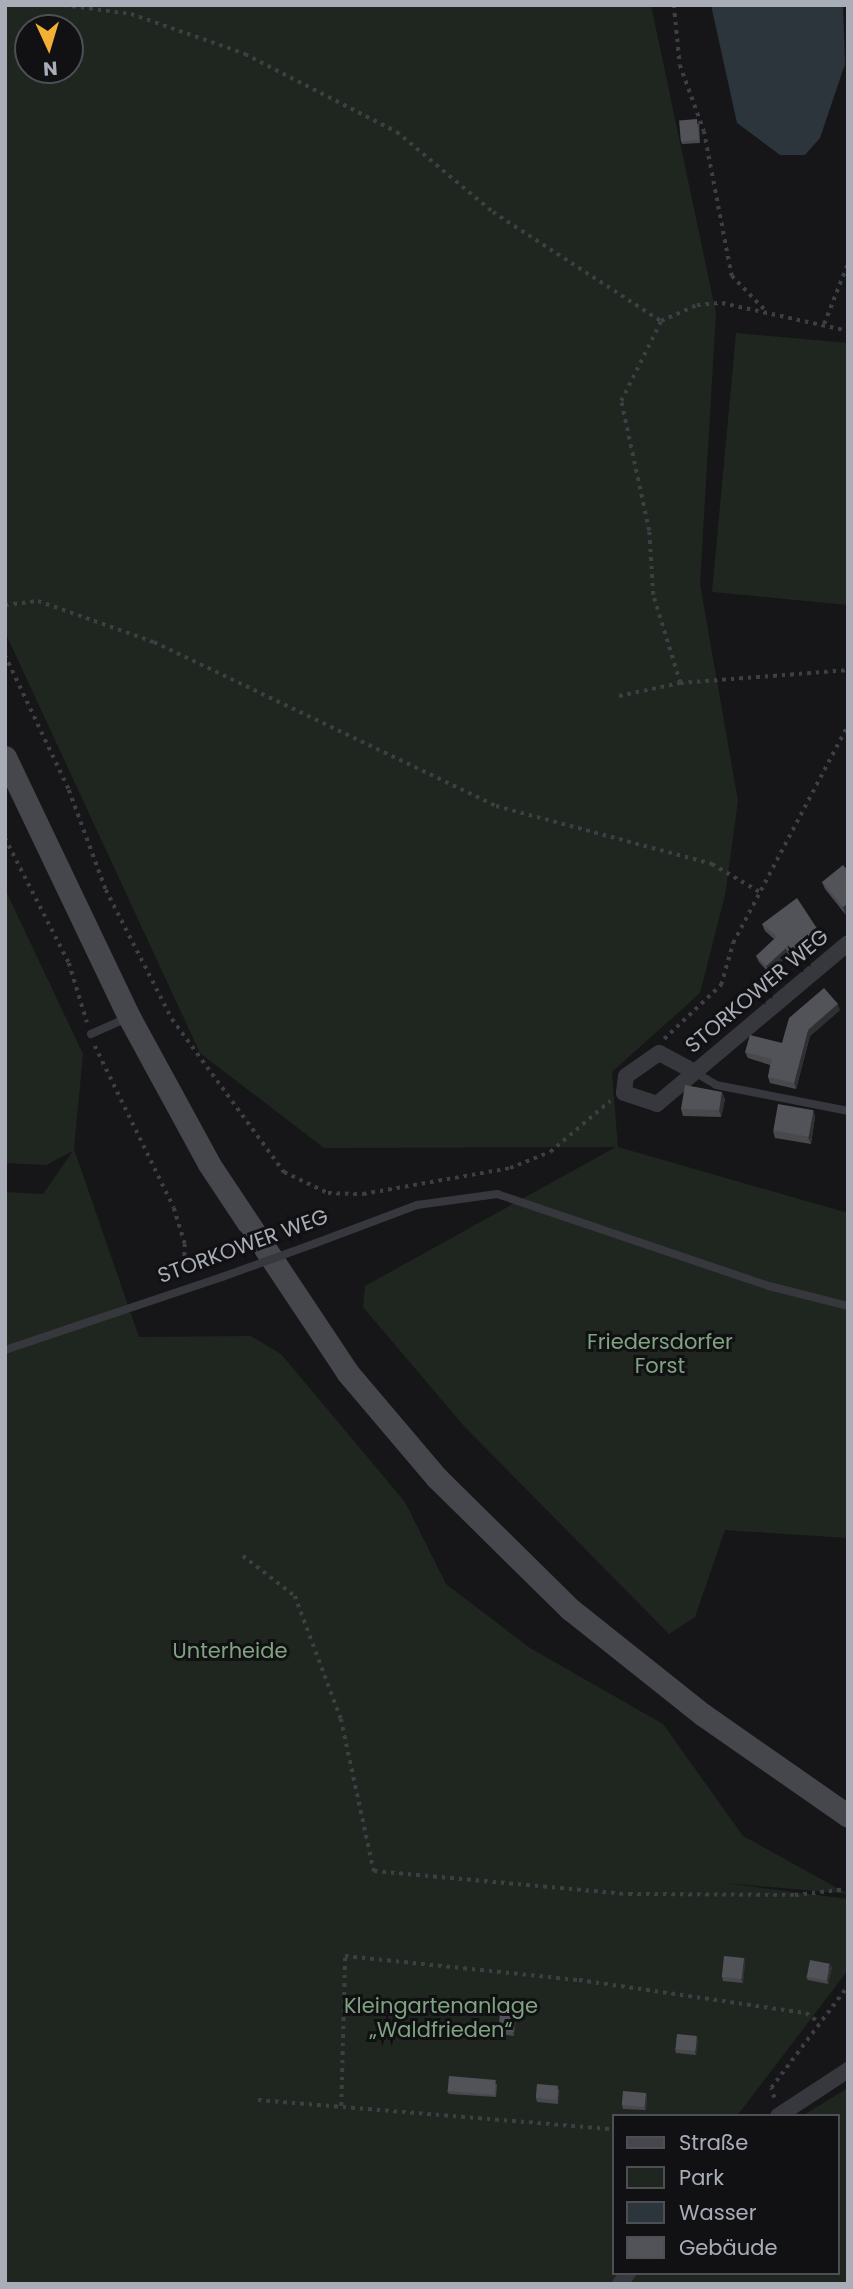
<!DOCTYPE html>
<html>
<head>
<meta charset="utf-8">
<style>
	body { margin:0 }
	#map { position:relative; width:853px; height:2289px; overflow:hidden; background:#161618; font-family:Poppins,sans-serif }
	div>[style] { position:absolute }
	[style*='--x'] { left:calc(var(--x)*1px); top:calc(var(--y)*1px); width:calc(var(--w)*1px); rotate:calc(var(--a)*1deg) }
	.green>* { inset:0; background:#1e261f }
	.water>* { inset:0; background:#2c353c }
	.path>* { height:3.5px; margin-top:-1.75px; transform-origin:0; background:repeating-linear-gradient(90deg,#3d3f44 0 3.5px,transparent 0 8.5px) }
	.service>* { height:8px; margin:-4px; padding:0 4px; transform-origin:4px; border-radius:4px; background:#37383d }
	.minor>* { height:16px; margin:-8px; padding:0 8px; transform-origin:8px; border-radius:8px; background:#37383d }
	.secondary>* { height:23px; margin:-11.5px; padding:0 11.5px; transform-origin:11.5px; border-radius:11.5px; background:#45474d }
	.service-bridge>* { height:8px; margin:-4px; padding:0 4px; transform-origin:4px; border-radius:4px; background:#37383d }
	.wall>* { inset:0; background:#47494d }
	.shaded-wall>* { inset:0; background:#2f3033; transform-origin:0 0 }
	.building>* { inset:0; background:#525359; transform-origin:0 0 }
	span { translate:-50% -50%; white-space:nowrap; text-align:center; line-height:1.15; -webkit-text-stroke:6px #111113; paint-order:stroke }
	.street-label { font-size:21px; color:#a8adb8 }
	.park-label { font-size:21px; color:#7fa381 }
	.frame { position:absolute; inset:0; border:7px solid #a8adb8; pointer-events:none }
	.legend { position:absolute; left:612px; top:2114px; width:228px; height:161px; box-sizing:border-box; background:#111113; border:2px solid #4d4f55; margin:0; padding:9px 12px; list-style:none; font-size:21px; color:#a8adb8 }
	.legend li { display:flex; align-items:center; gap:14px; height:35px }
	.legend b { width:35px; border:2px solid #4d4f55 }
	.north { position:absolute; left:14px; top:14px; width:70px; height:70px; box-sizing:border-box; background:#111113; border:2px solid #4d4f55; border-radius:50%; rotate:176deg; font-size:19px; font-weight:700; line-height:28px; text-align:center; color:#a8adb8 }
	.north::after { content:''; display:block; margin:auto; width:24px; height:32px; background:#f2b134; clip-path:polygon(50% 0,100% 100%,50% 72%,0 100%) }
</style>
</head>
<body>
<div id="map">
	<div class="green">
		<div style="clip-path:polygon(evenodd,5px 5px,651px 5px,716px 313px,700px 584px,738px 801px,725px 895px,700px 993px,612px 1072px,618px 1147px,848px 1213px,848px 1538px,725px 1530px,695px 1617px,669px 1634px,463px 1425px,363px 1307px,365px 1286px,616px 1147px,324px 1148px,200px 1053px,5px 632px,5px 5px,28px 28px,70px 28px,70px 70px,28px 70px,28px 28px)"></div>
		<div style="clip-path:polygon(736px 333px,848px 343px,848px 605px,712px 592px)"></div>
		<div style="clip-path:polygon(5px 889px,83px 1054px,74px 1149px,139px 1337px,251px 1336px,281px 1354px,405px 1502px,446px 1584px,530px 1648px,663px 1724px,743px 1836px,848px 1894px,724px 1883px,848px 1899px,848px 1970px,737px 2116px,613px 2116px,613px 2273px,837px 2273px,837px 2116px,802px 2116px,848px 2088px,848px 2284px,5px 2284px,5px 1192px,43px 1194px,73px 1151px,46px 1165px,5px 1163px)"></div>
	</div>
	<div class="water">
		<div style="clip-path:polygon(711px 5px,843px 5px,845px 64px,820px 138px,805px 155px,780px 155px,737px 123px)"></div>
	</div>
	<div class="path">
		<div style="--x:64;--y:5;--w:68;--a:7.7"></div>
		<div style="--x:131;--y:14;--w:121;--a:19.3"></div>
		<div style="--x:245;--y:54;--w:171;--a:27.2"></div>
		<div style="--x:397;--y:132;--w:125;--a:39.8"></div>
		<div style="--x:493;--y:212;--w:200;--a:33"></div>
		<div style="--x:661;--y:321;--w:39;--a:-24"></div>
		<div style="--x:697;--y:305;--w:25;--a:-5"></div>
		<div style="--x:722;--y:303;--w:129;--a:12.5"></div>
		<div style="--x:674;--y:5;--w:60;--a:84.3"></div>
		<div style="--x:680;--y:65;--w:70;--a:70"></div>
		<div style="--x:704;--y:131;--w:148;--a:79.1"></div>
		<div style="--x:732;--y:276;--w:49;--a:45.8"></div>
		<div style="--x:824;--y:324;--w:66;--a:-68.5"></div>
		<div style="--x:5;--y:605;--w:33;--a:-7"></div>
		<div style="--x:38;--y:601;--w:123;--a:19.5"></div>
		<div style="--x:154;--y:642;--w:379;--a:25.6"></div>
		<div style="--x:496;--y:806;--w:224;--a:15"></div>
		<div style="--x:712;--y:864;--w:56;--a:30.3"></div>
		<div style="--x:5;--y:655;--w:149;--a:64.6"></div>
		<div style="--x:69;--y:790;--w:107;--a:69.7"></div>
		<div style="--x:106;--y:890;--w:145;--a:62.9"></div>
		<div style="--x:172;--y:1019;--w:190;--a:53.8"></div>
		<div style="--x:284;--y:1172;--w:49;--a:25.5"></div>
		<div style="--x:328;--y:1193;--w:35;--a:2"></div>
		<div style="--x:363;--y:1194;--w:149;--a:-10"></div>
		<div style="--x:510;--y:1168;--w:43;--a:-21.8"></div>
		<div style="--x:550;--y:1152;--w:79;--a:-40.4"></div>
		<div style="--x:680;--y:683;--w:169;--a:-4.4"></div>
		<div style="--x:619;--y:696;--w:62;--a:-12"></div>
		<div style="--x:680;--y:683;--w:92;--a:-107.1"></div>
		<div style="--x:653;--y:595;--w:64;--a:-93.6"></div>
		<div style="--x:649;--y:531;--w:133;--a:-102.2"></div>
		<div style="--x:621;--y:401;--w:89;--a:-63.4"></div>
		<div style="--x:5;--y:838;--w:140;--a:62.9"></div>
		<div style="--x:69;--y:963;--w:62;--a:73"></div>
		<div style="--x:664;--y:1039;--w:79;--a:-43.5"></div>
		<div style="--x:721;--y:985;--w:44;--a:-74.1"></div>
		<div style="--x:733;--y:943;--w:246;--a:-62.2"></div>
		<div style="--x:95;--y:1046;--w:180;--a:64"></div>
		<div style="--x:174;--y:1208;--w:38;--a:73"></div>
		<div style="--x:185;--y:1244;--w:33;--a:92"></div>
		<div style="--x:243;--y:1556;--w:66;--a:37.6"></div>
		<div style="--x:295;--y:1596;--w:131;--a:69.5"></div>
		<div style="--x:341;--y:1719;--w:156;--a:77.8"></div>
		<div style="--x:374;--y:1871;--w:256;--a:5.2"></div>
		<div style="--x:629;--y:1894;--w:166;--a:0.3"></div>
		<div style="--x:795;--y:1895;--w:53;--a:-6.5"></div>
		<div style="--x:774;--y:2098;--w:10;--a:-107"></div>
		<div style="--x:771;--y:2088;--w:128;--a:-53"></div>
		<div style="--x:258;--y:2100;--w:356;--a:4.7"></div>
		<div style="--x:341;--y:2106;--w:150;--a:-88.5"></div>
		<div style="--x:345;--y:1956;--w:235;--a:5.9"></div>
		<div style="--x:579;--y:1980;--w:229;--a:8.3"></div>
		<div style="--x:806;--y:2013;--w:17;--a:36"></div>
	</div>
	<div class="service">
		<div style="--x:91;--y:1034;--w:39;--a:-24"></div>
		<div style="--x:693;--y:1071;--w:27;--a:31"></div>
		<div style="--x:716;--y:1085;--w:135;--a:11.1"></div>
		<div style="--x:316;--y:1243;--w:108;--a:-20.6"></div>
		<div style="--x:417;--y:1205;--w:81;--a:-7.8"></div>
		<div style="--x:497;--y:1194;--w:287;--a:18.7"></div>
		<div style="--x:769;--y:1286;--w:81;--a:14.2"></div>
		<div style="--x:5;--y:1350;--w:229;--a:-18.6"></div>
	</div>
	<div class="minor">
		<div style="--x:693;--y:1071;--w:38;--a:-152"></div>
		<div style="--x:659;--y:1053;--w:40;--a:145.1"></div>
		<div style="--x:626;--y:1076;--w:17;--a:97"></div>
		<div style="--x:624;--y:1093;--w:35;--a:18"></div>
		<div style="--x:657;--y:1104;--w:250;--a:-40.1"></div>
		<div style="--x:778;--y:2116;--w:84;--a:-33.3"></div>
		<div style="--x:620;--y:2284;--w:14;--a:-54"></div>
	</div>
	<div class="secondary">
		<div style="--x:5;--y:757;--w:288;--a:64.5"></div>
		<div style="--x:129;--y:1017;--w:167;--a:61.4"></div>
		<div style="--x:209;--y:1164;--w:250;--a:56.4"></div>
		<div style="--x:347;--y:1372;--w:139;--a:49.7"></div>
		<div style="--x:437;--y:1478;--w:187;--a:44.6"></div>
		<div style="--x:570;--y:1609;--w:169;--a:38.5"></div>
		<div style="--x:702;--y:1714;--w:178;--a:34.9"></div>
	</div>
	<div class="service-bridge">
		<div style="--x:222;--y:1277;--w:100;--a:-19.9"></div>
	</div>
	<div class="wall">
		<div style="clip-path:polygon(699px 123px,700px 143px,682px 144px,681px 141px)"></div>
		<div style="clip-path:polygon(848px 871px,848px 912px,845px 914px,825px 889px,822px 882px)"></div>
		<div style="clip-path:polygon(762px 924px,820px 937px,791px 959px,788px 955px,769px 973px,759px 962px,756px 956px,774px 939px,765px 931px)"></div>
		<div style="clip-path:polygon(840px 1010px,810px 1036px,796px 1089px,770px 1083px,768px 1077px,770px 1065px,748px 1058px,745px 1052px,782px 1043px)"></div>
		<div style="clip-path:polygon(725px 1099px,721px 1117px,683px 1116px,681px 1109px)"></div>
		<div style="clip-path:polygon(813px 1110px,815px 1117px,811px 1144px,775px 1138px,773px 1131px)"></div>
		<div style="clip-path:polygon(744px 1958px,745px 1962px,743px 1983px,723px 1981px,722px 1977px)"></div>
		<div style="clip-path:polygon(832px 1967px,828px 1984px,808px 1980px,806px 1977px)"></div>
		<div style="clip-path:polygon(515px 2013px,516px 2017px,514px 2036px,499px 2034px,498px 2031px)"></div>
		<div style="clip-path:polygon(698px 2040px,696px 2055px,676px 2053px,675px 2049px)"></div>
		<div style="clip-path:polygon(497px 2084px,496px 2097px,449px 2094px,447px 2091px)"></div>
		<div style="clip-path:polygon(559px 2089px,558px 2104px,537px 2102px,536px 2098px)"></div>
		<div style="clip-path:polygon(646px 2093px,647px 2096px,646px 2110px,623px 2109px,622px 2105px)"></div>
	</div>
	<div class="shaded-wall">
		<div style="clip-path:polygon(848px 903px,848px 912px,845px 914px,843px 907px)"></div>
		<div style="left:818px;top:930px;width:7px;height:36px;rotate:74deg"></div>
		<div style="clip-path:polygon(786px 948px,788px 955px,769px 973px,766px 966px)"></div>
		<div style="clip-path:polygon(838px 1004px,840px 1010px,810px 1036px,796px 1089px,794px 1083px,808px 1030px)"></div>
		<div style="clip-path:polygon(722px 1092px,725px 1099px,721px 1117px,719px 1110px)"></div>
		<div style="clip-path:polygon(813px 1110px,815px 1117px,811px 1144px,808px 1137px)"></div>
		<div style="clip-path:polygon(744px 1958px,745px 1962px,743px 1983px,741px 1979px)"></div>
		<div style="clip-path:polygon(830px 1964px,832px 1967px,828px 1984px,827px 1981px)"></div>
		<div style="clip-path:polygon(515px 2013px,516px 2017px,514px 2036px,513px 2032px)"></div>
		<div style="clip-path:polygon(697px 2036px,698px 2040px,696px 2055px,695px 2052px)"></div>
		<div style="clip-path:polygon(646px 2093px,647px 2096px,646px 2110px,644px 2107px)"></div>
	</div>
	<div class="building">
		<div style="left:697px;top:119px;width:21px;height:18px;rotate:85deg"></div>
		<div style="clip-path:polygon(843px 865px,848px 871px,848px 903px,843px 907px,822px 882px)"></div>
		<div style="clip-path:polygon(797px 898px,818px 930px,789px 952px,786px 948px,766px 966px,756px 956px,777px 937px,762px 924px)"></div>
		<div style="clip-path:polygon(824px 988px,838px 1004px,808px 1030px,794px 1083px,768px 1077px,772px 1059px,745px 1052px,750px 1035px,782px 1043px,789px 1018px)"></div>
		<div style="clip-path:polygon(685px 1085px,722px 1092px,719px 1110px,681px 1109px)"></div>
		<div style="left:778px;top:1104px;width:36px;height:27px;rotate:10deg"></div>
		<div style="left:724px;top:1956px;width:20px;height:21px;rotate:6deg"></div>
		<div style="left:810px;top:1960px;width:20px;height:17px;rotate:11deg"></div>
		<div style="left:500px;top:2012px;width:15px;height:19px;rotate:4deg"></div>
		<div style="left:677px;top:2034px;width:20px;height:15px;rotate:6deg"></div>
		<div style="left:449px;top:2076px;width:47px;height:15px;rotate:5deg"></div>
		<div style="left:537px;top:2084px;width:21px;height:14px;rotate:5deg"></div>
		<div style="left:623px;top:2091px;width:23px;height:14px;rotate:5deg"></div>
	</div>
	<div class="street-label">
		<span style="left:757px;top:991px;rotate:-40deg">STORKOWER WEG</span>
		<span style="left:243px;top:1246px;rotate:-20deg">STORKOWER WEG</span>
	</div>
	<div class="park-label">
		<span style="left:660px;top:1354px">Friedersdorfer<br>Forst</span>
		<span style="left:230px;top:1651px">Unterheide</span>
		<span style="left:441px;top:2018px">Kleingartenanlage<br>„Waldfrieden“</span>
	</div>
	<div class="frame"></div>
	<ul class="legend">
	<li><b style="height:9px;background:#45474d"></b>Straße</li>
	<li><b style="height:19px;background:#1e261f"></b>Park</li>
	<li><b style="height:19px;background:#2c353c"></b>Wasser</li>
	<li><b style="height:19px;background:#525359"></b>Gebäude</li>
	</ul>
	<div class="north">N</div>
</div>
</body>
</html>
